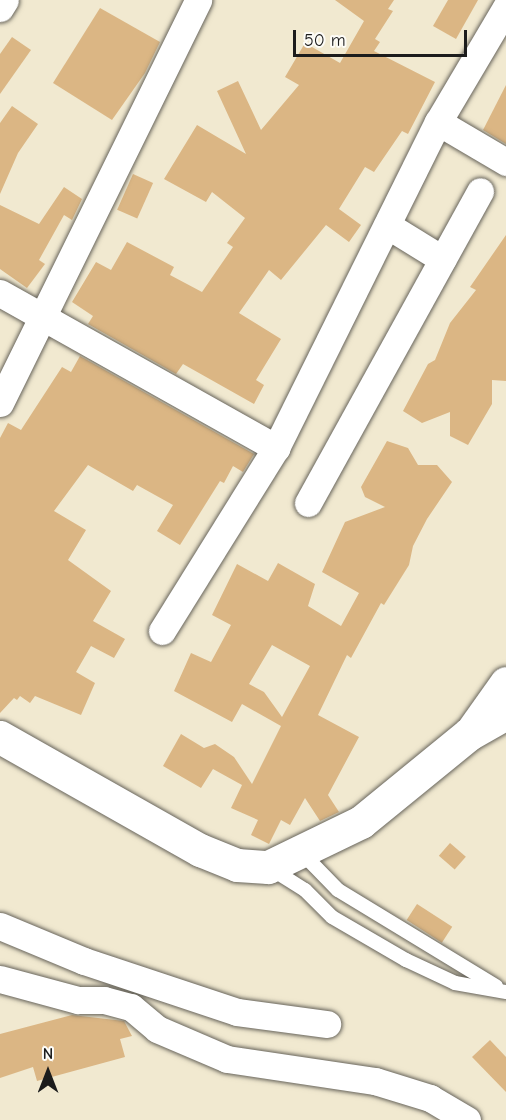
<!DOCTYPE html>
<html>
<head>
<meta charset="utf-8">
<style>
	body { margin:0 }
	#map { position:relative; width:506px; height:1120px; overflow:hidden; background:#f1e9d0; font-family:"Comic Neue",sans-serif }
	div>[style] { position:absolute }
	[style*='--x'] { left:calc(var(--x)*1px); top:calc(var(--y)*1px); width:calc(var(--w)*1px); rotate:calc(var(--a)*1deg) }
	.building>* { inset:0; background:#dbb684; transform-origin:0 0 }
	.roads { filter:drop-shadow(0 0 2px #67645b) drop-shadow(0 0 2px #67645b) }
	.lane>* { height:14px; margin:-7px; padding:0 7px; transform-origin:7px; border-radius:7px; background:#fff }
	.street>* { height:27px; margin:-13.5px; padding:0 13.5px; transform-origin:13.5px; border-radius:13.5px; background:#fff }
	.secondary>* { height:33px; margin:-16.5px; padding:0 16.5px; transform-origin:16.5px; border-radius:16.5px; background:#fff }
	span { translate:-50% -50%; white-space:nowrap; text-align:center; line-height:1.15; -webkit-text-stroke:4.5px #fdfcf7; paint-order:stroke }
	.north { position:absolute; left:18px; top:1042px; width:60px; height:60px; -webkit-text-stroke:4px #fdfcf7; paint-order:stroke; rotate:0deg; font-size:16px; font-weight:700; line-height:24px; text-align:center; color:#1c1c1c }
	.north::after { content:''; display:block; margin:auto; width:21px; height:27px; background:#1c1c1c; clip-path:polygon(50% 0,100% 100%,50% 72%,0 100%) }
	.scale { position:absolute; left:293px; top:30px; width:174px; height:27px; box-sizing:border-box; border:3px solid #1c1c1c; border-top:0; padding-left:8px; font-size:18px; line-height:21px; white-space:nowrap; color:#1c1c1c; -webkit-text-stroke:4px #fdfcf7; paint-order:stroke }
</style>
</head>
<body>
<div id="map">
	<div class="building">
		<div style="clip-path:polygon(335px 0,394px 0,388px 9px,393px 11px,375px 39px,380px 42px,374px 51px,435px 82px,408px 134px,402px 131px,374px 172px,365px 167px,339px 209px,361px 225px,349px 242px,326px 225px,281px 280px,269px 270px,239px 313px,281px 339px,256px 380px,264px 385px,254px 404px,183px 364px,176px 374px,88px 324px,93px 316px,72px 302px,96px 262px,111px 270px,127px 242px,174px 267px,170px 275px,202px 292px,233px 247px,227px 243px,245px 218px,212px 192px,206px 202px,164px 179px,197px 125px,246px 154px,217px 91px,238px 81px,261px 130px,299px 85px,285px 77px,305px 43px,340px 63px,364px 21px)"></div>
		<div style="clip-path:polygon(448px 0,478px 0,456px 39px,433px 26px)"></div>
		<div style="clip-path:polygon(100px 8px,160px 42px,145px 73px,112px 120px,53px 83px)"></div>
		<div style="clip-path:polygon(12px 37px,31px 50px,0 94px,0 54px)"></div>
		<div style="clip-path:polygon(506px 85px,506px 144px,483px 130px)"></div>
		<div style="clip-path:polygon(12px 106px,38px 124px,18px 153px,0 194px,0 123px)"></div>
		<div style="left:133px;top:174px;width:22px;height:39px;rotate:24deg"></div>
		<div style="clip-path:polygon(64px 187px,82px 199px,72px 220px,64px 215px,39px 260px,45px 264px,27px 288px,0 269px,0 205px,39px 224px)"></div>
		<div style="clip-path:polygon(506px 235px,506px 381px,492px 380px,492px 404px,468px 445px,450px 436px,450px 412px,422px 423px,403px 411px,428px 364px,435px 360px,450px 323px,476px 290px,470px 287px)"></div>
		<div style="clip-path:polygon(80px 356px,254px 454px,243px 472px,233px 466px,224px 483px,220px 481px,180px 545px,157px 531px,173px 505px,137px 485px,133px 491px,88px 465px,54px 511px,86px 530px,68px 560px,111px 591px,93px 621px,125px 639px,114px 658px,91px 646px,76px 672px,95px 683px,81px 715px,35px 696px,30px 703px,20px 696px,17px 700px,14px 698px,0 713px,0 438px,8px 423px,21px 430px,62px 367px,71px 372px)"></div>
		<div style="clip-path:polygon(evenodd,387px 441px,408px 448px,418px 465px,437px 465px,452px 482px,427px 519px,413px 546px,409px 565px,384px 605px,381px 603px,351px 658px,347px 655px,318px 715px,359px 737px,328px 795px,339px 812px,320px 821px,305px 798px,290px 825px,281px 820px,269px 844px,251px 835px,258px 820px,231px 808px,242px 785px,213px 769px,201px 788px,163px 766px,181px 734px,204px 748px,215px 744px,234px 757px,252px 784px,281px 726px,242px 704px,232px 722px,174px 691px,191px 653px,211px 662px,231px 625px,212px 615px,237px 564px,268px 581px,278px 563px,315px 584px,308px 606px,341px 626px,359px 593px,322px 572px,345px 522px,385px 507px,365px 497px,361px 487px,387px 441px,272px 645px,310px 666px,282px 717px,264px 692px,249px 684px,272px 645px)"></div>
		<div style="left:450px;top:843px;width:21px;height:17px;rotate:41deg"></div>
		<div style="left:417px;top:904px;width:42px;height:19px;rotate:33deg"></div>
		<div style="clip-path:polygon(72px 1015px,124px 1021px,132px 1036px,120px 1039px,125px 1057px,37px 1081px,33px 1067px,0 1078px,0 1034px)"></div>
		<div style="clip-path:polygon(490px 1040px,506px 1057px,506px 1092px,472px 1057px)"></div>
	</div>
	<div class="roads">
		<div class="lane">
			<div style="--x:301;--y:852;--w:53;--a:45.8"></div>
			<div style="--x:338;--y:890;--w:185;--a:31.3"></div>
			<div style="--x:270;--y:868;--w:41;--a:32.2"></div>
			<div style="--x:305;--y:890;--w:38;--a:45"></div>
			<div style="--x:332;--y:917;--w:86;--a:30.2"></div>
			<div style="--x:406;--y:960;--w:54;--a:25.1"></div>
			<div style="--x:455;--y:983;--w:52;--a:10"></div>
		</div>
		<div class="street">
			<div style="--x:0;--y:8;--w:9;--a:-58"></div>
			<div style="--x:438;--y:122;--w:79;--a:30.5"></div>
			<div style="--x:387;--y:225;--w:65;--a:31.7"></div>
			<div style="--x:0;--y:293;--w:317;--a:29.3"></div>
			<div style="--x:0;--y:403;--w:449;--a:-63.8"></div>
			<div style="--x:308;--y:503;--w:356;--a:-61.1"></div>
			<div style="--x:162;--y:631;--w:216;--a:-58.1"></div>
			<div style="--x:276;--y:448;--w:364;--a:-63.6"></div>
			<div style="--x:438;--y:122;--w:134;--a:-59.4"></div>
			<div style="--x:0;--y:926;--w:91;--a:22.6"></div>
			<div style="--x:84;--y:961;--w:161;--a:18.4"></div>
			<div style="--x:237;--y:1012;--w:91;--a:7.6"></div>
			<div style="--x:0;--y:979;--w:81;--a:15.1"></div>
			<div style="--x:78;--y:1000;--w:26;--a:0"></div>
			<div style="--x:104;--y:1000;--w:28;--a:15"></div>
			<div style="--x:131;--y:1007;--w:34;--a:40"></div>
			<div style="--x:157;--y:1029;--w:76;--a:23.2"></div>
			<div style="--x:227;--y:1059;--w:150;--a:8.5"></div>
			<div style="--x:375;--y:1081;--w:58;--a:17.2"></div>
			<div style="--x:430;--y:1098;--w:43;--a:30.7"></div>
		</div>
		<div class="secondary">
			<div style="--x:474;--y:728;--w:55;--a:-54.6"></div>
			<div style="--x:0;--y:737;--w:230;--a:29.5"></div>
			<div style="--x:200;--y:850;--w:40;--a:22"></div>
			<div style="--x:237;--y:865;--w:31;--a:4"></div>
			<div style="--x:268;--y:867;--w:103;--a:-25.8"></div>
			<div style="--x:361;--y:822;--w:139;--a:-39.2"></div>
			<div style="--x:469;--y:734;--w:43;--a:-29.6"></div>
		</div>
	</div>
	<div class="north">N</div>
	<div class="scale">50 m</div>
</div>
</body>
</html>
